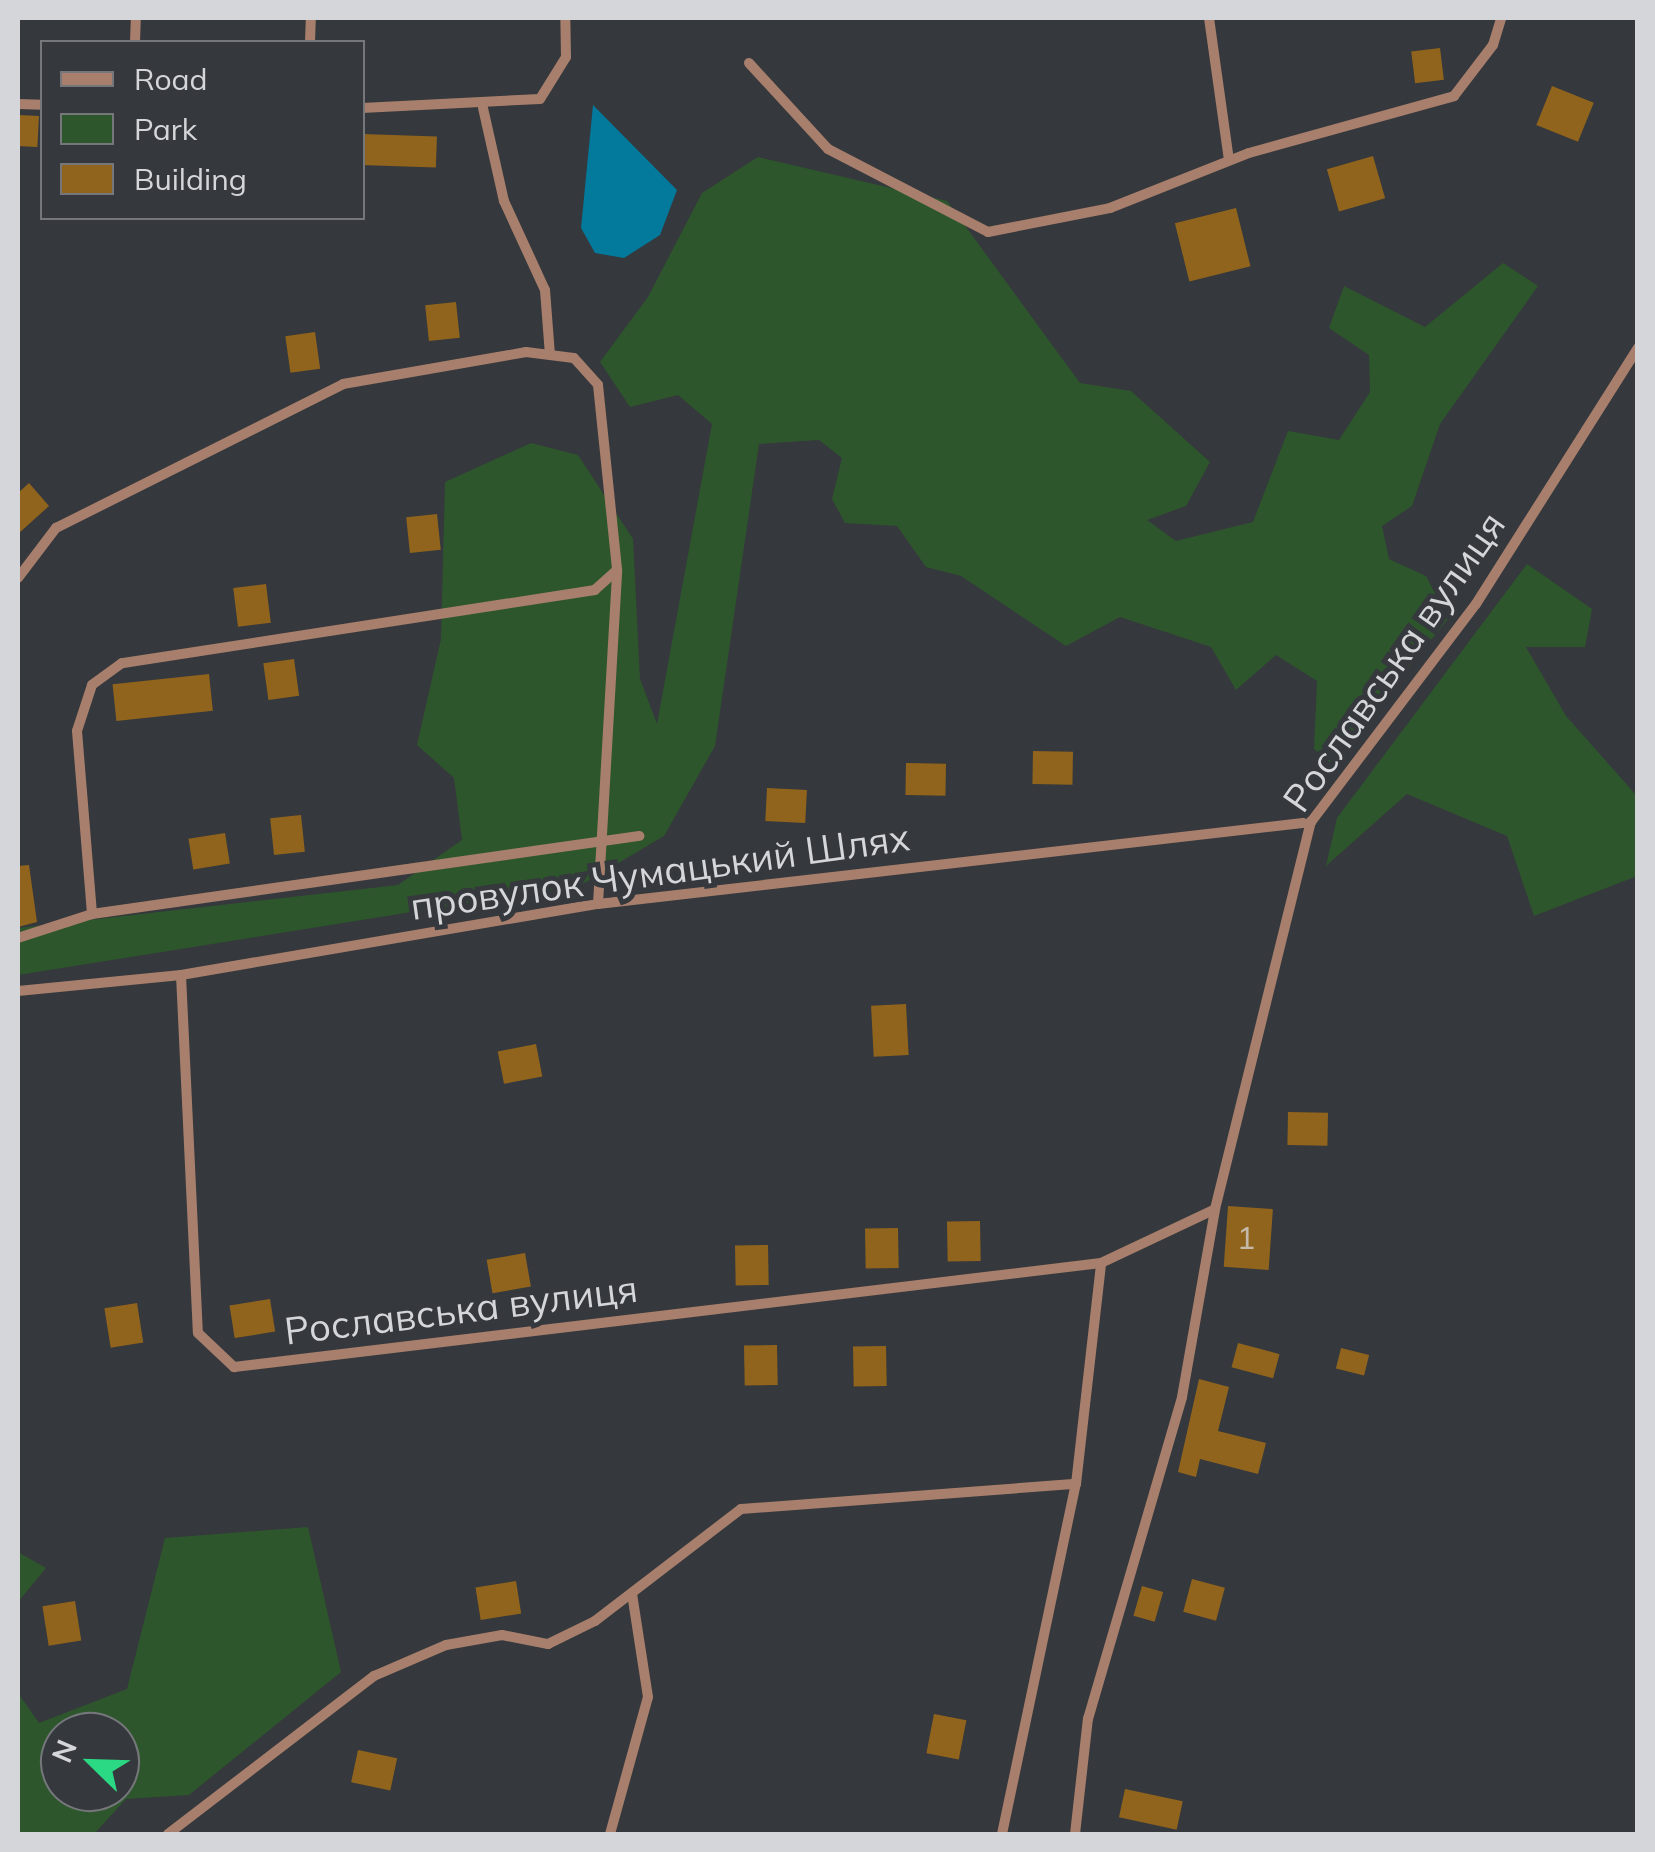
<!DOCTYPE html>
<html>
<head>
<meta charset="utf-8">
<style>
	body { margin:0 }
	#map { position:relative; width:1655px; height:1852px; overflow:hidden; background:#35383c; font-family:Mulish,sans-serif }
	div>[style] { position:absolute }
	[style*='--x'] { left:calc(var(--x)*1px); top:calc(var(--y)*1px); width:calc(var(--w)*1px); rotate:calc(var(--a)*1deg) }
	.green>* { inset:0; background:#2e562d }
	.water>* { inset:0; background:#03799b }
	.building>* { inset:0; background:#90641c; transform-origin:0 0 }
	.street>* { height:10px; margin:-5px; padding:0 5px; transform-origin:5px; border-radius:5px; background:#a77f6c }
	span { translate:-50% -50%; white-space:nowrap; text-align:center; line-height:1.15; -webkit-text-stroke:10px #35383c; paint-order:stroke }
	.number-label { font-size:32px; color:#c3baaa }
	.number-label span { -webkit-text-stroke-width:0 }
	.street-label { font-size:38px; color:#d4d6d9 }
	.frame { position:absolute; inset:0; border:20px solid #d4d6d9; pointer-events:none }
	.legend { position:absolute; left:40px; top:40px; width:325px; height:180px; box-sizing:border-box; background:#35383c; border:2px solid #75777b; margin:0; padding:12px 18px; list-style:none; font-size:30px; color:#d4d6d9 }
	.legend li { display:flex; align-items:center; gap:20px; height:50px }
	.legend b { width:50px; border:2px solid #75777b }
	.north { position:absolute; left:40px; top:1712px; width:100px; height:100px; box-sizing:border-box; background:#35383c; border:2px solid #75777b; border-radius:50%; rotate:293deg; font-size:28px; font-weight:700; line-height:40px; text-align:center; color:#d4d6d9 }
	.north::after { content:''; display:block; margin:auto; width:35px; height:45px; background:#2bd884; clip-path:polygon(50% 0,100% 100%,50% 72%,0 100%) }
</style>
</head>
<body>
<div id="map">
	<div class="green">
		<div style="clip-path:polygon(758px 157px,947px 201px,1080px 383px,1131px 391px,1210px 462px,1186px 506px,1147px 520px,1176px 541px,1253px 522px,1288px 431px,1339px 440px,1370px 392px,1369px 355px,1329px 328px,1344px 286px,1425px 327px,1503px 263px,1538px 286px,1440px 424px,1412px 506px,1382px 526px,1389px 559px,1426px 576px,1448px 619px,1331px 763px,1314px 749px,1317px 681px,1276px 655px,1236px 690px,1211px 647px,1120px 617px,1066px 646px,961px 576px,926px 567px,897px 526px,845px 523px,832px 499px,842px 458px,819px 440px,759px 444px,715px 746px,664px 836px,581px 885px,18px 975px,18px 928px,398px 885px,462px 840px,454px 778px,417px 745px,441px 639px,445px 482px,531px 443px,578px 455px,633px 539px,640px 679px,657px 724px,712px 424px,678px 395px,630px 407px,600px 362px,648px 297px,702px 193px)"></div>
		<div style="clip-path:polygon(1527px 564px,1592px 609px,1585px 647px,1526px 647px,1566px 716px,1637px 796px,1637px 876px,1534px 916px,1507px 836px,1407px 794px,1326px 866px,1337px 818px)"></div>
		<div style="clip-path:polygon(evenodd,308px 1527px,341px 1672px,189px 1795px,126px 1799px,94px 1834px,18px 1834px,18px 1693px,39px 1723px,127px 1689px,165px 1538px,308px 1527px,60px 1732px,120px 1732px,120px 1792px,60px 1792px,60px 1732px)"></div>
		<div style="clip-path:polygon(18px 1552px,46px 1568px,18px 1602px)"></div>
	</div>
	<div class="water">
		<div style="clip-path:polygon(593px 105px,677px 190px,660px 235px,624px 258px,595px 253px,581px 228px)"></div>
	</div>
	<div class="building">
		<div style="left:1440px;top:48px;width:32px;height:29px;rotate:83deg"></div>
		<div style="left:1552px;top:86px;width:45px;height:42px;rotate:22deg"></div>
		<div style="left:18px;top:115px;width:21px;height:31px;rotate:3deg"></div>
		<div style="left:362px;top:134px;width:75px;height:31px;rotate:2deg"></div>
		<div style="left:1373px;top:156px;width:44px;height:48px;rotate:74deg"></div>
		<div style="left:1236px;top:208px;width:60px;height:63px;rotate:76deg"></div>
		<div style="left:456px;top:302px;width:36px;height:31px;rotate:84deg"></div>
		<div style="left:315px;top:332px;width:37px;height:30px;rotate:82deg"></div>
		<div style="clip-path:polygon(29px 483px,49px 506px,18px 534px,18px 493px)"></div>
		<div style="left:437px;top:514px;width:36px;height:31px;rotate:84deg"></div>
		<div style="left:266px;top:584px;width:39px;height:33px;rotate:83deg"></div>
		<div style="left:294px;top:659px;width:37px;height:31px;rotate:82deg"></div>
		<div style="left:209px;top:674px;width:37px;height:97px;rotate:84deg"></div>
		<div style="left:1033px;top:751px;width:40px;height:33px;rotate:1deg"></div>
		<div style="left:906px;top:763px;width:40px;height:32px;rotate:1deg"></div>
		<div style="left:767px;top:788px;width:40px;height:33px;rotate:3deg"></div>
		<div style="left:301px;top:815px;width:37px;height:31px;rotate:84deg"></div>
		<div style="left:225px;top:833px;width:31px;height:37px;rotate:81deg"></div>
		<div style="clip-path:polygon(29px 865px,37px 922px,18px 927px,18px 866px)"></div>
		<div style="left:906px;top:1004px;width:51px;height:35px;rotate:87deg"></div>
		<div style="left:536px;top:1044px;width:33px;height:39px;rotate:79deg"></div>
		<div style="left:1288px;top:1112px;width:40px;height:33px;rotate:1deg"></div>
		<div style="left:1228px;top:1206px;width:45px;height:61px;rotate:4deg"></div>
		<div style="left:980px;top:1221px;width:40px;height:33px;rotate:89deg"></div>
		<div style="left:898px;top:1228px;width:40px;height:33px;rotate:89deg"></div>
		<div style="left:768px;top:1245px;width:40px;height:33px;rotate:89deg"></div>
		<div style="left:525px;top:1253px;width:34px;height:39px;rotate:80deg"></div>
		<div style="left:270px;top:1299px;width:33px;height:41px;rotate:81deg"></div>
		<div style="left:137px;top:1303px;width:40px;height:33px;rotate:81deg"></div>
		<div style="left:1238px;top:1343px;width:43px;height:25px;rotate:15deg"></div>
		<div style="left:777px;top:1345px;width:40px;height:33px;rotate:89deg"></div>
		<div style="left:886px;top:1346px;width:40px;height:33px;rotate:89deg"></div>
		<div style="left:1341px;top:1348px;width:29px;height:21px;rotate:14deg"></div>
		<div style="clip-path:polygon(1199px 1379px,1229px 1387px,1218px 1431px,1266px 1443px,1258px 1474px,1200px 1459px,1196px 1477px,1178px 1472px)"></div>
		<div style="left:1192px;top:1579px;width:34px;height:34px;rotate:15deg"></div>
		<div style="left:516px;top:1581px;width:33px;height:41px;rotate:81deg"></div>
		<div style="left:1142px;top:1586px;width:22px;height:31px;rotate:16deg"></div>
		<div style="left:75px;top:1601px;width:40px;height:33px;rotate:81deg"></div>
		<div style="left:934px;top:1714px;width:33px;height:40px;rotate:11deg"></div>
		<div style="left:358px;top:1750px;width:40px;height:33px;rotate:12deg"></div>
		<div style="left:1125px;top:1789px;width:59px;height:29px;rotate:12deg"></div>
	</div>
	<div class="street">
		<div style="--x:1209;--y:18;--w:143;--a:82"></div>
		<div style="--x:135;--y:42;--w:24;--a:-88"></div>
		<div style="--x:310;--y:42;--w:24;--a:-88"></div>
		<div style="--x:749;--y:63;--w:117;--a:47.4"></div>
		<div style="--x:828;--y:149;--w:180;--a:27.4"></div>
		<div style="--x:988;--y:232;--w:124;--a:-11.1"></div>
		<div style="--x:1110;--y:208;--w:149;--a:-21.6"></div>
		<div style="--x:1249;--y:153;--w:213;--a:-15.5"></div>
		<div style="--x:1454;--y:96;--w:64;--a:-52.6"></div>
		<div style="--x:1493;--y:45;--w:28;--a:-73"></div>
		<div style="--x:18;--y:104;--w:24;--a:2"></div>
		<div style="--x:362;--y:108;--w:178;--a:-2.9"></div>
		<div style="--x:540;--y:99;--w:49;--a:-58.2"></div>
		<div style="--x:566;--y:57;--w:39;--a:-91"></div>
		<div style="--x:483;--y:108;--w:95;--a:77.3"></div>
		<div style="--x:504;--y:201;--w:98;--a:65.3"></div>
		<div style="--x:545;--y:290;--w:65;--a:85.6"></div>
		<div style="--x:18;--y:578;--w:63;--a:-52.8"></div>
		<div style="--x:56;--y:528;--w:321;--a:-26.6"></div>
		<div style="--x:343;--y:384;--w:186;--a:-9.9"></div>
		<div style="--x:526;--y:352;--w:48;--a:7.1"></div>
		<div style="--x:574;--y:358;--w:36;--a:48"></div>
		<div style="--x:598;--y:385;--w:186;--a:84.1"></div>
		<div style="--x:617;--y:570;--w:30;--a:138"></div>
		<div style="--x:595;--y:590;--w:479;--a:171.2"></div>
		<div style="--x:122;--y:663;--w:37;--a:144"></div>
		<div style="--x:92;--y:685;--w:48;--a:108.1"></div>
		<div style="--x:77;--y:731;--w:184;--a:85.3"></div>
		<div style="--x:92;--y:914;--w:78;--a:162"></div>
		<div style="--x:598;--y:904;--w:334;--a:-86.7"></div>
		<div style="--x:92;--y:914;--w:553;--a:-8.12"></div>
		<div style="--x:181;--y:975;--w:358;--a:87.3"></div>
		<div style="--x:198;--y:1333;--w:50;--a:43.4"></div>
		<div style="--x:234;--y:1367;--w:873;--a:-6.84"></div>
		<div style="--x:1101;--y:1263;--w:126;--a:-25.3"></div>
		<div style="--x:18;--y:991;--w:164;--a:-5.6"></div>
		<div style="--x:181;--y:975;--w:423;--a:-9.7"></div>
		<div style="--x:598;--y:904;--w:718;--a:-6.56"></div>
		<div style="--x:168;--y:1834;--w:260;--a:-37.5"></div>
		<div style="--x:374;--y:1676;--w:78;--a:-23.3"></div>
		<div style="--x:446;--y:1645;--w:57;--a:-10.1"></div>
		<div style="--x:502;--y:1635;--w:47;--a:11.1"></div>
		<div style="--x:548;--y:1644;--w:52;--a:-26.1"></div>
		<div style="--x:595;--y:1621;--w:184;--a:-37.5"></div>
		<div style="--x:741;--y:1509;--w:336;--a:-4.3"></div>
		<div style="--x:610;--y:1834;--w:142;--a:-74.5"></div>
		<div style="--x:648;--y:1697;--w:104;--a:-98.8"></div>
		<div style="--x:1002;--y:1834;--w:358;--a:-78.1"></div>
		<div style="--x:1076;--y:1484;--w:222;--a:-83.5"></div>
		<div style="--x:1075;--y:1834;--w:116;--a:-83.6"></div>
		<div style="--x:1088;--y:1719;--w:335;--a:-73.7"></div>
		<div style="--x:1182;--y:1397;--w:191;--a:-80"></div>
		<div style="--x:1215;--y:1209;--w:399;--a:-76.1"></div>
		<div style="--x:1311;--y:822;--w:273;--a:-52.9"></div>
		<div style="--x:1476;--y:604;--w:303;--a:-57.7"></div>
	</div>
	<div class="number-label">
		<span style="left:1246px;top:1237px">1</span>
	</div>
	<div class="street-label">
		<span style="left:1394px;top:662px;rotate:-55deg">Рославська вулиця</span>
		<span style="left:660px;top:872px;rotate:-8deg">провулок Чумацький Шлях</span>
		<span style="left:461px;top:1310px;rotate:-7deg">Рославська вулиця</span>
	</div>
	<div class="frame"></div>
	<ul class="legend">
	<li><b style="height:12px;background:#a77f6c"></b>Road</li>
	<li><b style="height:28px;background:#2e562d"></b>Park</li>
	<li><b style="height:28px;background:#90641c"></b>Building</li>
	</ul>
	<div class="north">N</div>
</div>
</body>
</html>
